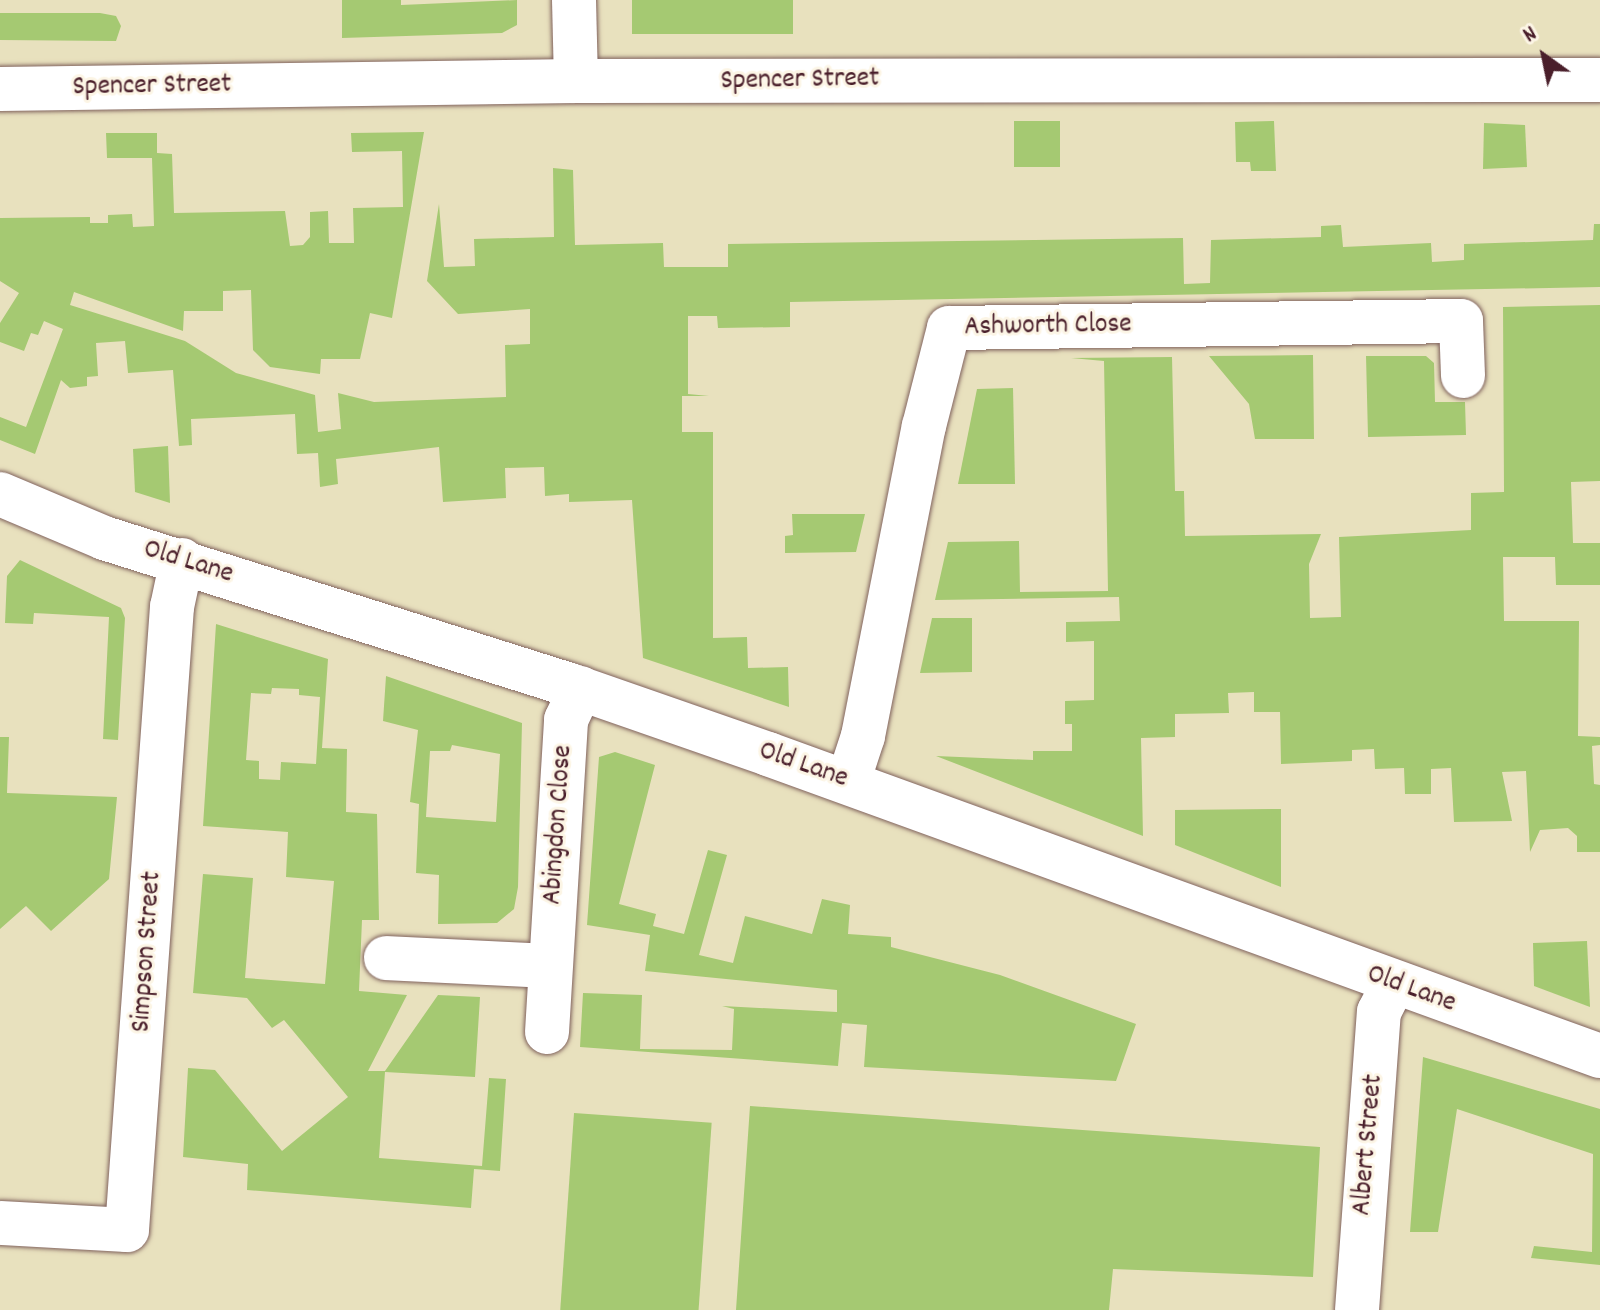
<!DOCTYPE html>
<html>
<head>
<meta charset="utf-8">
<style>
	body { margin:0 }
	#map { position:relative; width:1600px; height:1310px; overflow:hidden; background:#e8e1be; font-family:Dekko,sans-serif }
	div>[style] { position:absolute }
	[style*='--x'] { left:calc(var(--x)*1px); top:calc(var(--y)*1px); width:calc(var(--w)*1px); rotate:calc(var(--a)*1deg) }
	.green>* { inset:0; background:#a5c972; transform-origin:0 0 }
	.roads { filter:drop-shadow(0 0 2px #81635e) drop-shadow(0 0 2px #81635e) }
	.minor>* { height:44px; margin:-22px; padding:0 22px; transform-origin:22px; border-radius:22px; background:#fff }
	span { translate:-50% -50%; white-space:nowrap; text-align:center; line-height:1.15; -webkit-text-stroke:6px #fcf5e5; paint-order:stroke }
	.street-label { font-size:28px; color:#4a1f2b }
	.north { position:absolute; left:1504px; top:16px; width:80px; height:80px; -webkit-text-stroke:6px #fcf5e5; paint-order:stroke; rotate:327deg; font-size:22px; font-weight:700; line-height:32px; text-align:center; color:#4a1f2b }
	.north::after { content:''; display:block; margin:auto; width:28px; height:36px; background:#4a1f2b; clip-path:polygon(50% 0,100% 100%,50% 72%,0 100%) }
</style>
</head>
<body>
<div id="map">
	<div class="green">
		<div style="clip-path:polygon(342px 0,401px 0,401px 5px,517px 0,517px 25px,502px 33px,342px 38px)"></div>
		<div style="left:632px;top:0;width:161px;height:34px"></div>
		<div style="clip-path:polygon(0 13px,100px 13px,116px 16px,121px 26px,116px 41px,0 40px)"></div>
		<div style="left:1014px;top:121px;width:46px;height:46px"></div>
		<div style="clip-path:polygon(1274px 121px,1276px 171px,1251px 171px,1250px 162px,1236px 162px,1235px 122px)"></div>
		<div style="clip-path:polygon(1484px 123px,1525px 125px,1527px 167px,1483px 169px)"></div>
		<div style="clip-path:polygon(424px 132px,392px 318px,370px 313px,360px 359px,321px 359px,320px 374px,270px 367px,253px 350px,251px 290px,223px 291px,223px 311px,184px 311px,183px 331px,74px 292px,70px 305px,185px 341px,236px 373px,315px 395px,318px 432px,341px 429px,338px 393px,374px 402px,506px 397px,505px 345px,530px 344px,530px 309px,458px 314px,427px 281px,439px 204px,444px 267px,475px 266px,474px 239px,554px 237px,553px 168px,573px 170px,575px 245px,663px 243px,664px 267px,728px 267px,728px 244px,1183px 238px,1184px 284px,1210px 283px,1211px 240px,1321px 237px,1321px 226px,1341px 225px,1343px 247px,1431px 243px,1432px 262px,1464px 260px,1464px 244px,1593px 240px,1594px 224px,1600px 224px,1600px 287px,790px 302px,790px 327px,718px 328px,717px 316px,688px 316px,688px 394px,709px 396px,682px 396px,682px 432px,713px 432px,713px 638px,747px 637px,748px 668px,788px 667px,789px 707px,643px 658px,632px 500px,569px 502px,569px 494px,545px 496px,544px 467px,505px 468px,506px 498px,443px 502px,439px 447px,336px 459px,338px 484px,320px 487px,318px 453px,297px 454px,295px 414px,191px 419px,192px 445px,179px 446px,173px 370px,128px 373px,125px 341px,96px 343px,98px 376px,87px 377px,87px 386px,70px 388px,61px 380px,35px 454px,0 440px,0 417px,26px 427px,63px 329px,44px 321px,38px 335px,31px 333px,24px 351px,0 342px,0 323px,19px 293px,0 281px,0 218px,90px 217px,90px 223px,108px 223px,108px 215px,132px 214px,133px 227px,154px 226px,152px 158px,107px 158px,106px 133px,157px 133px,157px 153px,172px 154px,174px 213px,285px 211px,290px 246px,303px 245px,310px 237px,310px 212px,328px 211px,329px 243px,354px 243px,353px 208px,403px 207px,402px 151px,352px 152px,351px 133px)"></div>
		<div style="clip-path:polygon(1600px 305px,1600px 481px,1571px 482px,1573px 543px,1600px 543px,1600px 585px,1556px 585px,1555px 557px,1503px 557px,1504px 621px,1579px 621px,1578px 736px,1600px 737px,1600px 745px,1592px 746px,1594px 784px,1600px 785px,1600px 852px,1577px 852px,1577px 836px,1568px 828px,1540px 830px,1530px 852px,1526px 771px,1502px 772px,1512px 821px,1454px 822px,1451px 768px,1431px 769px,1431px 794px,1405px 794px,1404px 768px,1375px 769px,1374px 749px,1352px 750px,1352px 761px,1281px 764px,1280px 712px,1254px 712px,1254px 692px,1228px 693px,1229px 713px,1175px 714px,1175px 737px,1141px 738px,1143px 836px,936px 756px,1033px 760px,1033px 751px,1072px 751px,1072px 724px,1065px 724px,1065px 701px,1094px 700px,1094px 641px,1066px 642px,1066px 622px,1120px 621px,1119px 597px,935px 600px,948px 542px,1019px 541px,1020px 592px,1108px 591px,1104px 361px,1071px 358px,1172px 357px,1175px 491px,1184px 491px,1185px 536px,1321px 534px,1309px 564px,1310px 618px,1341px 617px,1339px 537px,1471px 530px,1471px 493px,1504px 492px,1503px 307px)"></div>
		<div style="clip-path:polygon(1313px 355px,1314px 439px,1255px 439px,1249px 404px,1209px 356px)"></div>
		<div style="clip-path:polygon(1366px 356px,1426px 356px,1434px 363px,1435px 402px,1465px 402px,1466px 435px,1368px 437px)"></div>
		<div style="clip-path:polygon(1013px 388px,1015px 484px,958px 484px,977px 389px)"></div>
		<div style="clip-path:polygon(168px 446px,170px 503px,135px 492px,133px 449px)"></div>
		<div style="clip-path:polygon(792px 514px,865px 514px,856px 552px,785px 553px,785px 536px,793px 535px)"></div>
		<div style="clip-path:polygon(20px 560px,121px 608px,125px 618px,118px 740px,103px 739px,109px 617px,34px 613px,33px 624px,5px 623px,7px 576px)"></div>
		<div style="clip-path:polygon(932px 618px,972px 618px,972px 672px,920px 673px)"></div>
		<div style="clip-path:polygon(evenodd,216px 624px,328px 659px,322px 748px,347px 749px,346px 812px,377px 814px,379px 920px,362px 920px,359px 991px,407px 995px,368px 1071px,385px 1071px,438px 995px,480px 997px,475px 1077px,385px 1072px,379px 1158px,482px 1166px,489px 1078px,506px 1079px,500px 1171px,474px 1169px,471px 1208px,247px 1190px,248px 1164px,183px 1157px,188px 1068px,215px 1070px,282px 1151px,348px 1097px,284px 1020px,272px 1028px,247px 998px,193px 993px,203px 874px,253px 878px,245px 978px,325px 984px,334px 881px,286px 877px,288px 832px,203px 826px,216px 624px,272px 688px,299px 689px,299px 695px,320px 697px,316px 764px,281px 762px,280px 780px,259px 779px,259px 761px,246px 760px,251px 693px,271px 694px,272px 688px)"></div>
		<div style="clip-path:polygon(evenodd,386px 676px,522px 723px,518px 887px,514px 909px,497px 923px,438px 924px,439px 875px,416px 873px,419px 804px,410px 802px,418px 730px,383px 721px,386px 676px,452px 745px,500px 754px,496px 822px,426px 817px,430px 751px,450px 751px,452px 745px)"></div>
		<div style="clip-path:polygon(0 737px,9px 737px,7px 793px,117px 797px,109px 879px,51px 931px,26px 906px,0 929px)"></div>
		<div style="clip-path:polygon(615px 752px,655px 765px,619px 904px,656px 914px,653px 926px,684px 934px,708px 850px,727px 855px,699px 955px,733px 963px,745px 916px,812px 934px,822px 899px,850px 905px,848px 934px,891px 937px,891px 947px,1000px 975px,1136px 1024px,1116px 1081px,864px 1067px,867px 1025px,842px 1023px,838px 1066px,580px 1047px,583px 993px,642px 995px,640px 1049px,732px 1050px,734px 1009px,722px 1006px,837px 1012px,837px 990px,645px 971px,650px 935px,587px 925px,599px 757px)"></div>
		<div style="clip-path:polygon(1281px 809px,1281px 887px,1175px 845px,1175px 810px)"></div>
		<div style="clip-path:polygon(1587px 941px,1590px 1007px,1534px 986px,1533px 943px)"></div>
		<div style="clip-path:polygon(1423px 1057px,1600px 1109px,1600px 1265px,1531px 1258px,1534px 1246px,1592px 1252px,1593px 1154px,1457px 1109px,1438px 1232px,1410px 1232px)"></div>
		<div style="clip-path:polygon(750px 1106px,1320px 1147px,1313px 1277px,1113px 1269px,1109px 1310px,736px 1310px)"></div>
		<div style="left:574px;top:1113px;width:138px;height:198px;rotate:4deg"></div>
	</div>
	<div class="roads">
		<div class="minor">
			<div style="--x:574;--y:0;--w:81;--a:88.6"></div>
			<div style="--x:0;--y:89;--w:576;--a:-0.8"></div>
			<div style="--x:576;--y:81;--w:1024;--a:-0.06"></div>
			<div style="--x:0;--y:494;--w:113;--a:22.9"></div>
			<div style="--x:104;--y:538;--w:489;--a:17.5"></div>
			<div style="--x:570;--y:685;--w:210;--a:19.2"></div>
			<div style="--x:768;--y:754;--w:885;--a:19.95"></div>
			<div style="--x:848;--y:782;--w:48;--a:-71.9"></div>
			<div style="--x:863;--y:736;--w:316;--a:-78.9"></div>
			<div style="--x:924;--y:426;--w:101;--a:-75.7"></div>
			<div style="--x:949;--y:328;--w:512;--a:-0.78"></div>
			<div style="--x:1461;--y:321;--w:55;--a:87.9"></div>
			<div style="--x:386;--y:958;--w:162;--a:2.8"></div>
			<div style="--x:547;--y:1032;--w:313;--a:-86.5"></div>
			<div style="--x:566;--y:720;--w:35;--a:-65"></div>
			<div style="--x:0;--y:1223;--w:127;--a:3.2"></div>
			<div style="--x:127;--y:1230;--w:625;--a:-85.87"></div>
			<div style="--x:172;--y:607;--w:48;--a:-78"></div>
			<div style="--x:1357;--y:1310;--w:299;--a:-85.8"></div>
			<div style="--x:1379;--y:1012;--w:31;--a:-63"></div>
		</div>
	</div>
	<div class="street-label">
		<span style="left:800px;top:81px;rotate:-1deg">Spencer Street</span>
		<span style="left:152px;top:87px;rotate:-1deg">Spencer Street</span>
		<span style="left:1048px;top:327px;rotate:-1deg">Ashworth Close</span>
		<span style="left:188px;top:563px;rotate:17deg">Old Lane</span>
		<span style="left:803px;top:766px;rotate:19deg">Old Lane</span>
		<span style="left:559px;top:825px;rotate:-86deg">Abingdon Close</span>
		<span style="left:148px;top:952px;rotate:-86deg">Simpson Street</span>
		<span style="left:1411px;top:990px;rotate:20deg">Old Lane</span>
		<span style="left:1369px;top:1145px;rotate:-85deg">Albert Street</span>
	</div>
	<div class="north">N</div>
</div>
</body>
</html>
